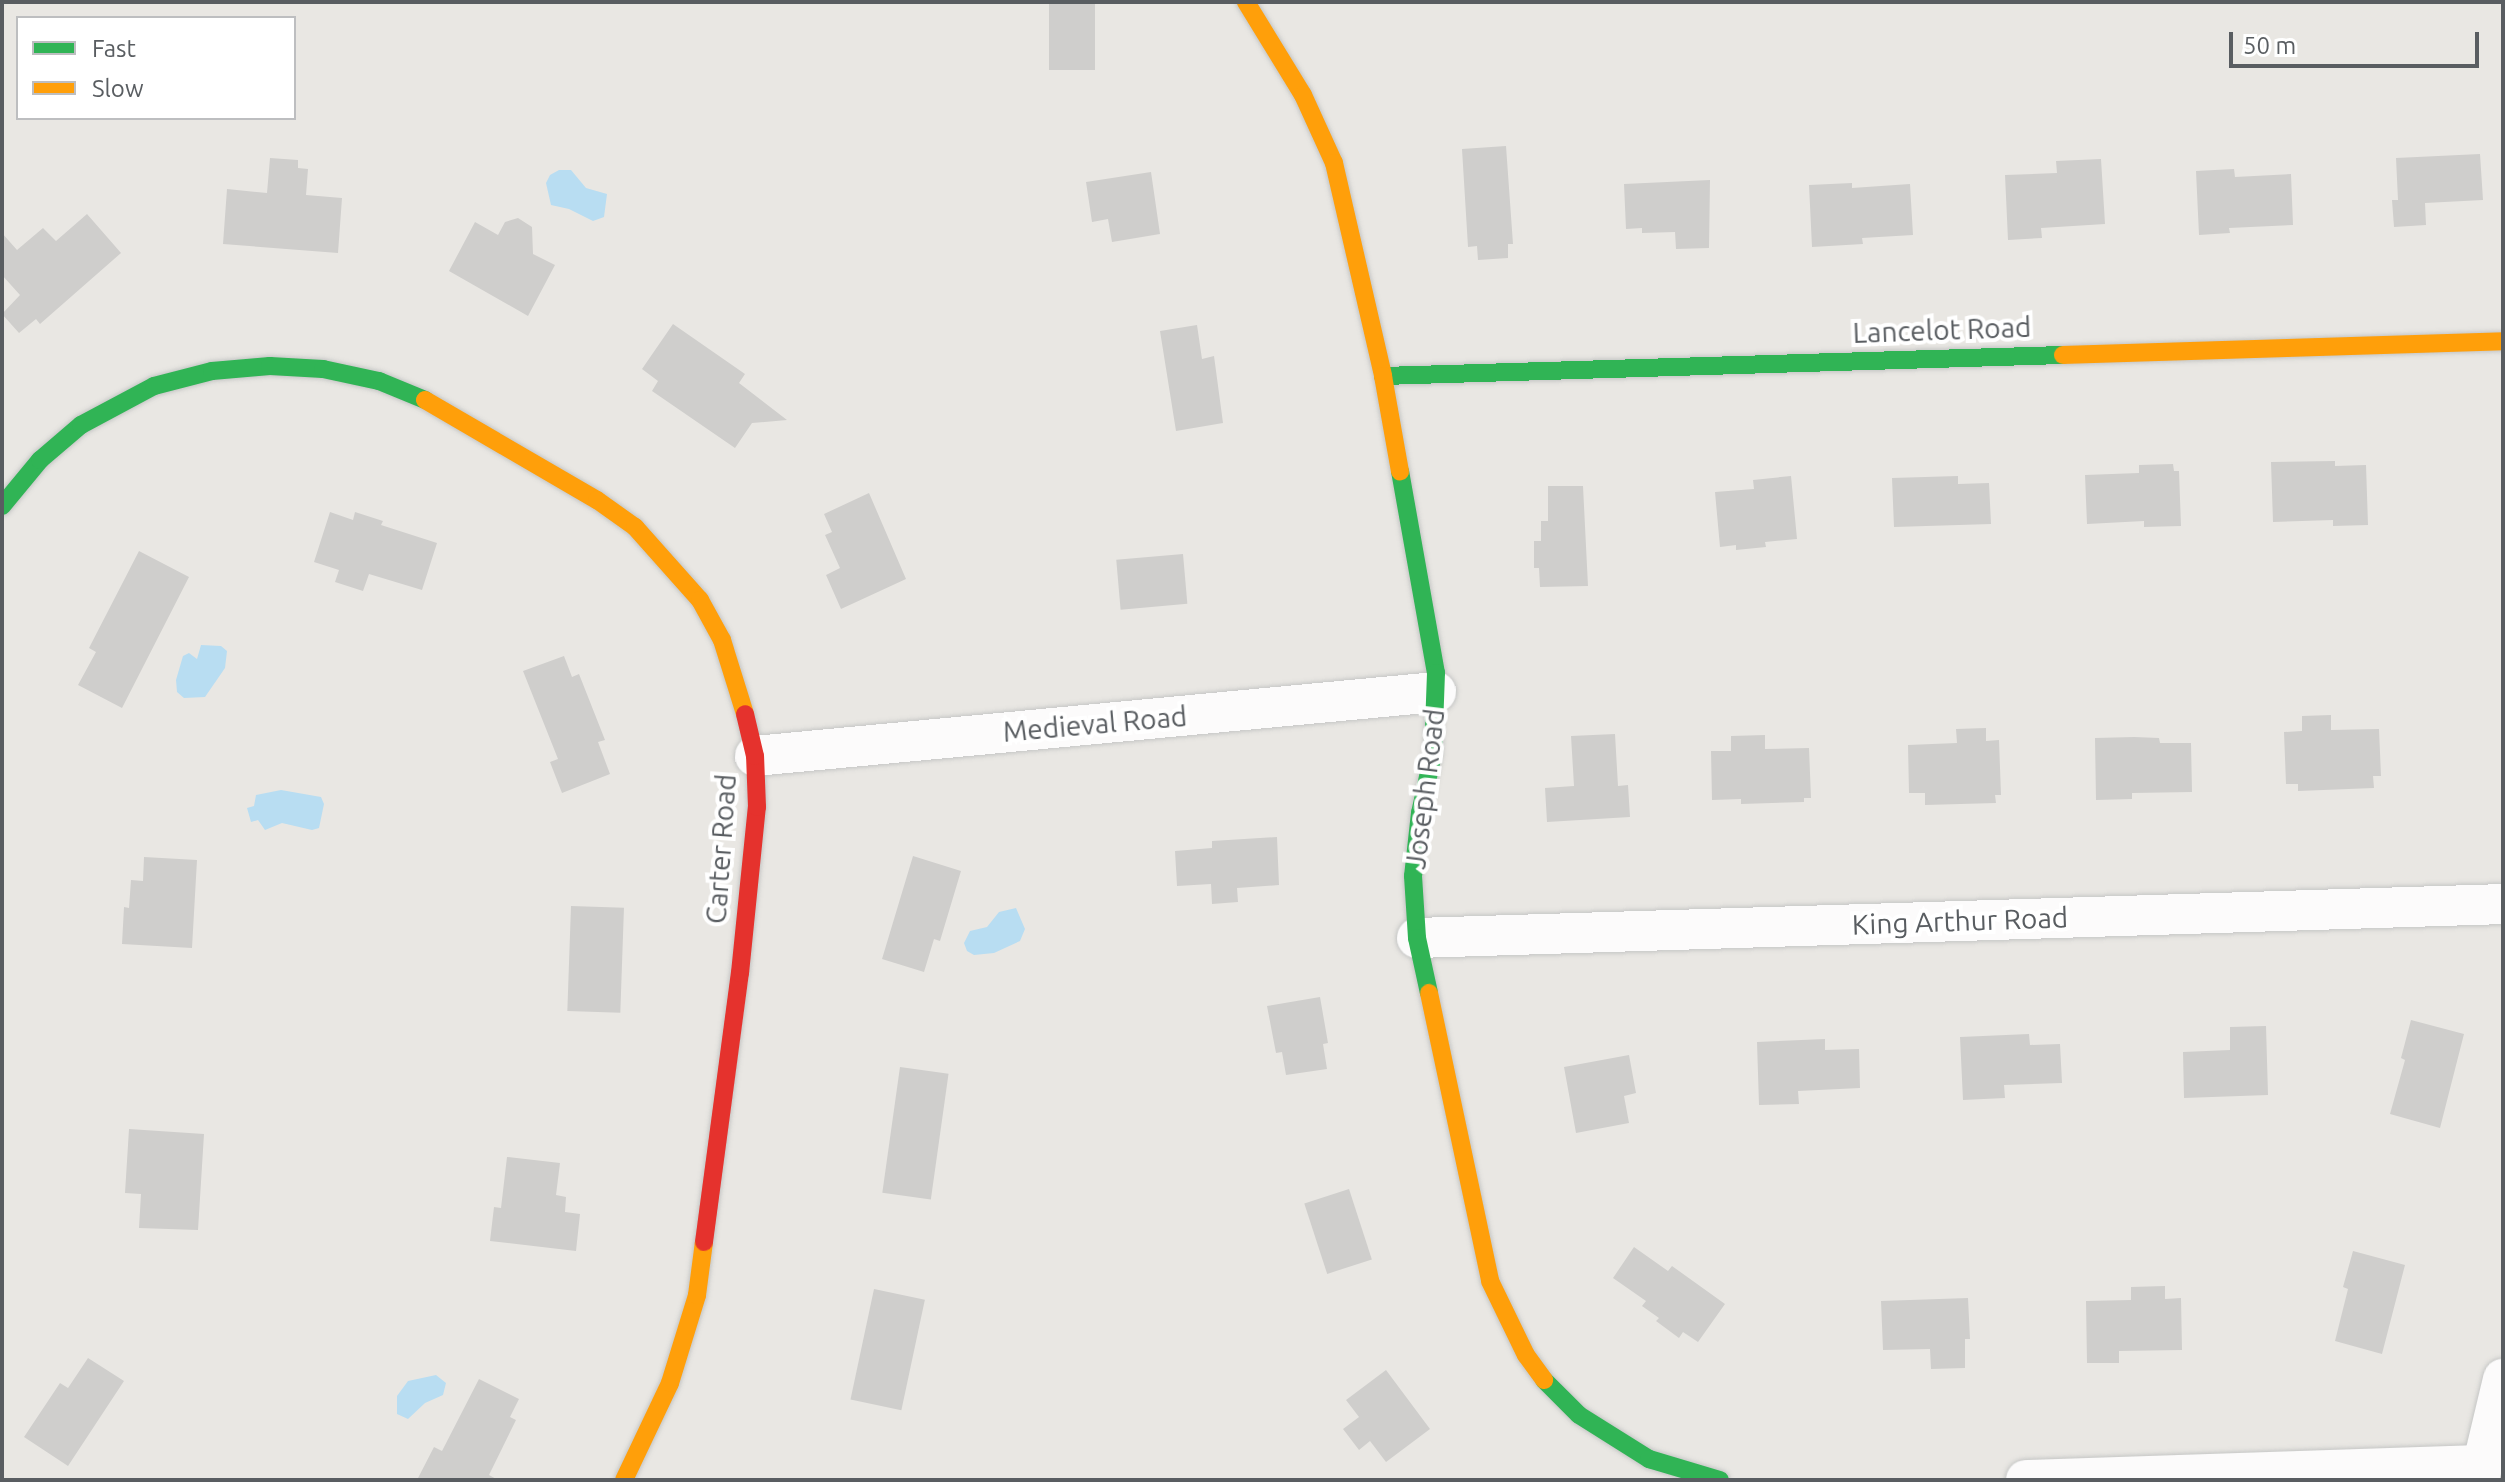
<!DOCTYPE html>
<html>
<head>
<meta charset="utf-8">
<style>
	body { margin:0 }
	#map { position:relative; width:2505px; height:1482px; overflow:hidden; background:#e9e7e3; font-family:Ubuntu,sans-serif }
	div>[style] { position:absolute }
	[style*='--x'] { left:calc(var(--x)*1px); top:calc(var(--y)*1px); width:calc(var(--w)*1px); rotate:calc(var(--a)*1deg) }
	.water>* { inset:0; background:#b8ddf2 }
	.building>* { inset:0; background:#cfcecc; transform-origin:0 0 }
	.roads { filter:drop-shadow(0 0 2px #c5c6c5) drop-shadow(0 0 2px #c5c6c5) }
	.street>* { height:40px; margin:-20px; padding:0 20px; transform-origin:20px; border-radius:20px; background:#fcfbfb }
	.fast>* { height:18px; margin:-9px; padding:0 9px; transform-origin:9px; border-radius:9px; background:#30b455 }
	.slow>* { height:18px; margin:-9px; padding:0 9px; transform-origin:9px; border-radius:9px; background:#ff9f0a }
	.jam>* { height:18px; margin:-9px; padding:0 9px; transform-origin:9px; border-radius:9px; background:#e5322d }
	span { translate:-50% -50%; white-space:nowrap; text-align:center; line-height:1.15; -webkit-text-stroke:8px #fff; paint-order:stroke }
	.street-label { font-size:28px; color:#595d61 }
	.frame { position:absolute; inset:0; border:4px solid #595d61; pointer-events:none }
	.legend { position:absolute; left:16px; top:16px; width:280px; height:104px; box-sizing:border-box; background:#fff; border:2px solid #bdbec0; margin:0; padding:10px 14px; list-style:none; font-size:24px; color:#595d61 }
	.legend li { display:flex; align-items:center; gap:16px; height:40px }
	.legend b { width:40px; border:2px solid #bdbec0 }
	.scale { position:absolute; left:2229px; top:32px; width:250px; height:36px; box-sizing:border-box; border:4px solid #595d61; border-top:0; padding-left:10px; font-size:24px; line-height:28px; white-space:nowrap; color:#595d61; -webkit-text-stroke:6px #fff; paint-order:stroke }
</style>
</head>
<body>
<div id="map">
	<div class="water">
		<div style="clip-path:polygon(559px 170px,571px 170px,586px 188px,607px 194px,604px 217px,593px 221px,569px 209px,551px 205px,546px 183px,550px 175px)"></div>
		<div style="clip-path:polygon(201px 645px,221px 646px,227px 651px,225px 668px,205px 697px,184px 698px,177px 692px,176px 680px,183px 656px,189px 653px,197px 659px)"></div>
		<div style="clip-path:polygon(281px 790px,321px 797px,324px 804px,319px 828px,312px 830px,282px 823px,265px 830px,258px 820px,251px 822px,247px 808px,254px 806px,256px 795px)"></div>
		<div style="clip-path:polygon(1016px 908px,1025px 929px,1020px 941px,994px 953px,974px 955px,967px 951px,964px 943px,970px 931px,987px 927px,999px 912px)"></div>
		<div style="clip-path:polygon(436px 1375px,446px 1383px,443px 1395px,425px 1403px,408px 1419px,397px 1414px,397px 1396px,408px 1381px)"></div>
	</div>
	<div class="building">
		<div style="left:1049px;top:2px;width:46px;height:68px"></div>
		<div style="clip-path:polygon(1506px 146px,1513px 244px,1508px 244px,1508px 258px,1478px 260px,1477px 246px,1468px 247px,1462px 149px)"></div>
		<div style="clip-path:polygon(2480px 154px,2483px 200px,2425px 203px,2426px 225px,2394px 227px,2392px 200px,2398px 200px,2396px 158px)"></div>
		<div style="clip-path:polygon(270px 158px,298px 160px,298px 168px,308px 169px,306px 195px,342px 198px,338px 253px,223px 244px,227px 189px,267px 193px)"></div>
		<div style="clip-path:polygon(2101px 159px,2105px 224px,2041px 228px,2042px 238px,2008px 240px,2005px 175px,2057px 173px,2056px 161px)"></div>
		<div style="clip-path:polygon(2234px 169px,2235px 177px,2291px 174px,2293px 225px,2229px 228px,2230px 233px,2199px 235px,2196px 171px)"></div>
		<div style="clip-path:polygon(1151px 172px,1160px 234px,1112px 242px,1108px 219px,1092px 222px,1086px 182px)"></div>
		<div style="clip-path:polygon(1710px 180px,1709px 248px,1676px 249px,1675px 232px,1642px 233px,1642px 228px,1626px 229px,1624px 184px)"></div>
		<div style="clip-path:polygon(1852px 183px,1852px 188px,1910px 184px,1913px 235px,1862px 238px,1863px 244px,1812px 247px,1809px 185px)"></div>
		<div style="clip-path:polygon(87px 214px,121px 253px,40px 324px,36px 319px,19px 333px,2px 314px,20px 295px,2px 275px,2px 233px,17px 250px,43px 228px,56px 241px)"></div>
		<div style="clip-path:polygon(518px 218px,532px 227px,533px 254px,555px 265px,528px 316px,449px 271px,475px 222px,498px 235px,505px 222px)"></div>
		<div style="clip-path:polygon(673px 324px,745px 374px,739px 383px,787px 420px,752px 423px,735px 448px,652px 391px,658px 381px,642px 369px)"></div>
		<div style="clip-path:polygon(1197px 325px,1202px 359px,1214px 356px,1223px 423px,1176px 431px,1160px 331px)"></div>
		<div style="clip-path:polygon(2335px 461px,2335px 466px,2366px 465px,2368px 525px,2333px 526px,2333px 520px,2273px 522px,2271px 462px)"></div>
		<div style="clip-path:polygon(2173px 464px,2174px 471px,2179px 471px,2181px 526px,2144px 527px,2144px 521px,2087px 524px,2085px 475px,2139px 473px,2139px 465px)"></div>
		<div style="clip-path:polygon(1791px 476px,1797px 539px,1765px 542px,1766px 547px,1736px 550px,1736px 545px,1720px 547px,1715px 492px,1754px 489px,1753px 480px)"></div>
		<div style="clip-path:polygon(1958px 476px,1958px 484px,1989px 483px,1991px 524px,1894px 527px,1892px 478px)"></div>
		<div style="clip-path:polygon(1548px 486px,1583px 486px,1588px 586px,1540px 587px,1539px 568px,1534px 568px,1534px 541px,1541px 541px,1541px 521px,1548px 521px)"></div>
		<div style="clip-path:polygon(869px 493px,906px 579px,841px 609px,826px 575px,840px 568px,825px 535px,832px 532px,824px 514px)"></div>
		<div style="clip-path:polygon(330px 512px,353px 520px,355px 512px,383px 521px,381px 525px,437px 543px,422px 590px,369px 574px,363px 591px,335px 582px,339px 570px,314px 562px)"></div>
		<div style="clip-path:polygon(139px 551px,189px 577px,122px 708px,78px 685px,96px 652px,89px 648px)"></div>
		<div style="left:1183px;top:554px;width:50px;height:67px;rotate:85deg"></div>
		<div style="clip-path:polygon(564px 656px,572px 677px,579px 674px,605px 740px,598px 742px,610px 774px,562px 793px,550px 762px,558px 759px,523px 671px)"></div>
		<div style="clip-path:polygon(2331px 715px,2331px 730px,2379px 729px,2381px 776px,2373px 776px,2374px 788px,2298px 791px,2298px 784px,2286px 784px,2284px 732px,2302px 731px,2302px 716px)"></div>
		<div style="clip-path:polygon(1986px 728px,1986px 741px,1999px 740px,2001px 795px,1995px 795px,1996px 803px,1925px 805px,1925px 793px,1909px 793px,1908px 745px,1957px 743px,1956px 729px)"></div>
		<div style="clip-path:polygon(1615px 734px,1618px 786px,1628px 785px,1630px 817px,1547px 822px,1545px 788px,1574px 786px,1571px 736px)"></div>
		<div style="clip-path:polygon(1765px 735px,1765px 749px,1809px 748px,1811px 798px,1804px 798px,1804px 802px,1741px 804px,1741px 799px,1712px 800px,1711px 751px,1731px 751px,1731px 736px)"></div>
		<div style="clip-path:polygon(2134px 737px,2159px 738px,2160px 743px,2191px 743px,2192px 792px,2132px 793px,2132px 799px,2096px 800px,2095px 738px)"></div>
		<div style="clip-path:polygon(1277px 837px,1279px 885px,1237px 888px,1238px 902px,1212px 904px,1211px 884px,1177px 886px,1175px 851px,1212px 848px,1212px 841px)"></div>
		<div style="clip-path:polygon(913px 856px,961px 871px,940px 941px,934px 939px,924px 972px,882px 959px)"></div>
		<div style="clip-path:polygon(144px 857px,197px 860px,192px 948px,122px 944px,124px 907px,129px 908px,131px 880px,143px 881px)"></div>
		<div style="left:571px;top:906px;width:53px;height:105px;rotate:2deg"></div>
		<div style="clip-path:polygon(1320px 997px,1328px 1043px,1323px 1044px,1327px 1069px,1286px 1075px,1282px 1052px,1276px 1053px,1267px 1006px)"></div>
		<div style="clip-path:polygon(2411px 1020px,2464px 1034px,2440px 1128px,2390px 1114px,2405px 1060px,2401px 1058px)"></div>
		<div style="clip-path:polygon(2266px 1026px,2268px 1095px,2184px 1098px,2183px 1052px,2230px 1050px,2230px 1027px)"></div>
		<div style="clip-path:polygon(2029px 1034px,2030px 1045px,2060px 1044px,2062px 1083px,2004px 1085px,2005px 1098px,1963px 1100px,1960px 1037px)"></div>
		<div style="clip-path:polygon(1825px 1039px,1825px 1050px,1859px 1049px,1860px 1088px,1798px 1091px,1799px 1104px,1759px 1105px,1757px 1042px)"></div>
		<div style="clip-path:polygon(1629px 1055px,1636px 1093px,1624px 1096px,1629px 1123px,1576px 1133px,1564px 1067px)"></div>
		<div style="left:900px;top:1067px;width:49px;height:127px;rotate:8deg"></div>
		<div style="clip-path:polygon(129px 1129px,204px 1134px,198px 1230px,139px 1228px,141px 1194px,125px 1193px)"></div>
		<div style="clip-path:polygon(507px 1157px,560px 1163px,556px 1195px,566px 1197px,565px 1212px,580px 1214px,576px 1251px,490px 1241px,494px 1207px,501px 1208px)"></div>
		<div style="left:1349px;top:1189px;width:74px;height:47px;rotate:72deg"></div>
		<div style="clip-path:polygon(1634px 1247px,1668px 1271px,1672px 1266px,1725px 1304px,1698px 1342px,1683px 1332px,1679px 1338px,1656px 1321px,1659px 1318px,1642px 1306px,1646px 1301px,1613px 1278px)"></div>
		<div style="clip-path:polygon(2353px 1251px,2405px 1265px,2382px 1354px,2335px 1341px,2348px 1289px,2343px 1287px)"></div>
		<div style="clip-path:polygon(2165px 1286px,2165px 1299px,2181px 1298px,2182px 1350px,2119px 1351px,2119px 1363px,2087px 1363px,2086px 1301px,2131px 1300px,2131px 1287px)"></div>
		<div style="left:874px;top:1289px;width:52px;height:113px;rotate:12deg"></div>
		<div style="clip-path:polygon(1968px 1298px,1970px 1339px,1965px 1339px,1965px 1368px,1931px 1369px,1930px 1349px,1883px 1350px,1881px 1301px)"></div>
		<div style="clip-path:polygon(88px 1358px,124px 1381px,68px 1466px,24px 1437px,60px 1383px,68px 1388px)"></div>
		<div style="clip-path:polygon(1386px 1370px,1430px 1429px,1386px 1462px,1370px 1441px,1359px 1450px,1343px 1429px,1359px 1417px,1346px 1400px)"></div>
		<div style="clip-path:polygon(479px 1379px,519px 1399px,510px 1417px,516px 1420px,489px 1475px,498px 1480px,417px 1480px,434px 1447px,442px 1451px)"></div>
	</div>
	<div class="roads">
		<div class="street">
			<div style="--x:755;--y:756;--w:684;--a:-5.37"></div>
			<div style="--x:1417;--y:938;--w:1087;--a:-1.79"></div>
			<div style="--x:2026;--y:1480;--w:457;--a:-1.9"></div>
			<div style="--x:2479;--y:1480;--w:104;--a:-76.6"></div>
		</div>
		<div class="fast">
			<div style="--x:1383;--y:376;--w:680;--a:-1.77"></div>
			<div style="--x:1400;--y:471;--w:205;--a:79.9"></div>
			<div style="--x:1436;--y:673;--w:81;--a:92.1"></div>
			<div style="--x:1433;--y:754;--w:60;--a:102.4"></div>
			<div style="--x:1420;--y:813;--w:63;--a:96.3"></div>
			<div style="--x:1413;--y:876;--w:62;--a:86.3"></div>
			<div style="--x:1417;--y:938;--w:56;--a:77.7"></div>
			<div style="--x:2;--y:506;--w:60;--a:-50.4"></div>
			<div style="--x:40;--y:460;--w:54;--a:-40.5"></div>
			<div style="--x:81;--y:425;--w:83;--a:-28.1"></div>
			<div style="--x:154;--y:386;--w:60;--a:-14.5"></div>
			<div style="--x:212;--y:371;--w:58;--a:-4.9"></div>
			<div style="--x:270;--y:366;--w:53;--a:3.2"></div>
			<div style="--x:323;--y:369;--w:57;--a:12.1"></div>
			<div style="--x:379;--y:381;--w:50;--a:22.4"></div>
			<div style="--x:1544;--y:1380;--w:49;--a:45"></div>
			<div style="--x:1579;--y:1415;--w:83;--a:32.2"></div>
			<div style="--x:1649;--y:1459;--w:74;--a:16.5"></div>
		</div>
		<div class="slow">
			<div style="--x:1246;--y:2;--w:109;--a:58.5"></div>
			<div style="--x:1303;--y:95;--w:75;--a:65.5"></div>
			<div style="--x:1334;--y:163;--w:219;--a:77"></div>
			<div style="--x:1383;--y:376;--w:97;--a:79.9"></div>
			<div style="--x:2063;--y:355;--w:440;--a:-1.8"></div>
			<div style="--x:425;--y:400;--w:199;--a:30.2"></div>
			<div style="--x:597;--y:500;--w:47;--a:35.4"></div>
			<div style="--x:635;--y:527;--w:98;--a:48.3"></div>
			<div style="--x:700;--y:600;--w:46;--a:61.2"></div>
			<div style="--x:722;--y:640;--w:77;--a:72.7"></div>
			<div style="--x:1429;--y:993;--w:294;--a:78"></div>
			<div style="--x:1490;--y:1281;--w:82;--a:64.1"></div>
			<div style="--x:1526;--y:1355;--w:31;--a:54"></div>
			<div style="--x:624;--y:1480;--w:107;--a:-64.6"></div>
			<div style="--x:670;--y:1383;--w:92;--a:-72.9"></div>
			<div style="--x:697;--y:1295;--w:53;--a:-82.5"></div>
		</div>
		<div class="jam">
			<div style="--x:704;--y:1242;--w:271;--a:-82.4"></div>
			<div style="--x:740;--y:973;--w:167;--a:-84.2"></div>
			<div style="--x:757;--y:807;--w:51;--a:-92.2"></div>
			<div style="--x:755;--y:756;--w:43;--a:-103.4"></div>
		</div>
	</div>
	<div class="street-label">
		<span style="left:1942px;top:330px;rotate:-2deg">Lancelot Road</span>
		<span style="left:1095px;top:724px;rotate:-5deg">Medieval Road</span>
		<span style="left:1425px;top:789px;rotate:-83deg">Joseph Road</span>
		<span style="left:721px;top:849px;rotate:-86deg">Carter Road</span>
		<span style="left:1960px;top:921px;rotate:-2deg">King Arthur Road</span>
	</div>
	<div class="frame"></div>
	<ul class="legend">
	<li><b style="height:10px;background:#30b455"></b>Fast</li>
	<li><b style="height:10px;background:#ff9f0a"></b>Slow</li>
	</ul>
	<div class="scale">50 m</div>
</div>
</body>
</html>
